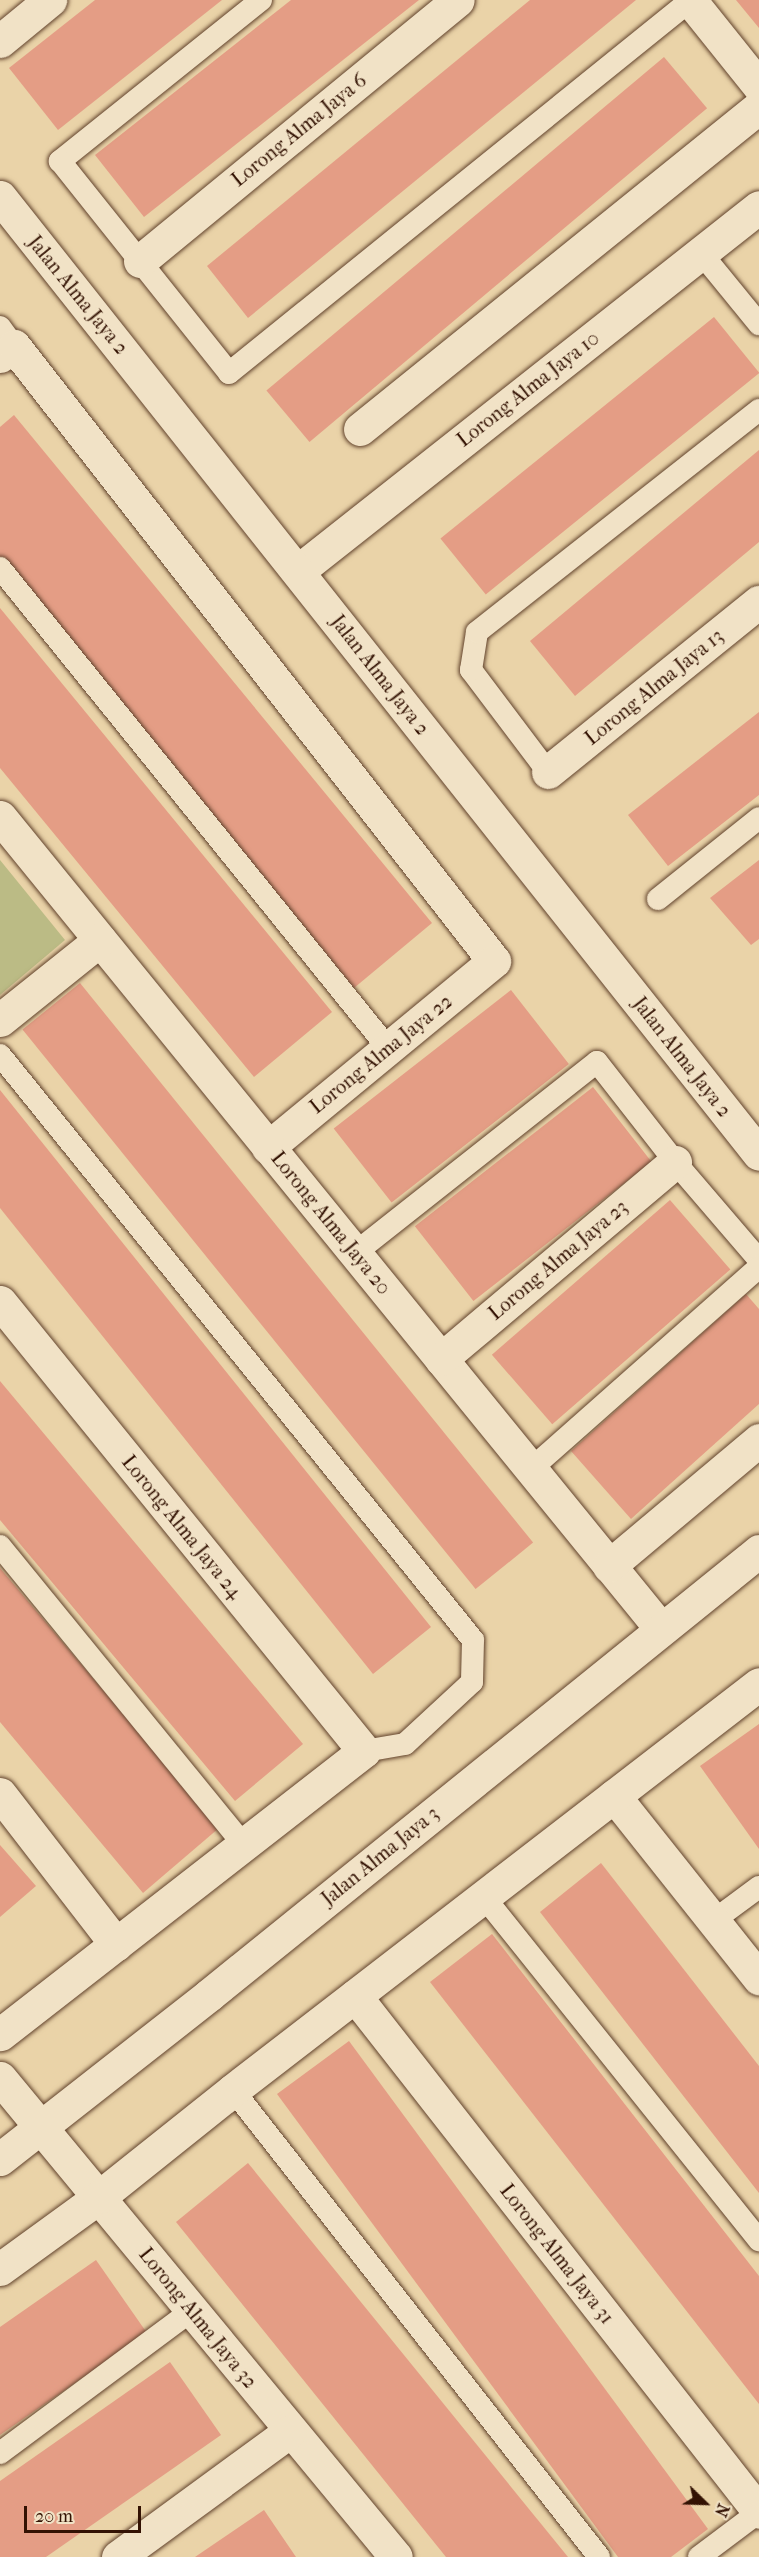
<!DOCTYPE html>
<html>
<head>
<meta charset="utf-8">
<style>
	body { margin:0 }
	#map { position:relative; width:759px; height:2557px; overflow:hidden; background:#ead3a8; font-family:"IM FELL French Canon",serif }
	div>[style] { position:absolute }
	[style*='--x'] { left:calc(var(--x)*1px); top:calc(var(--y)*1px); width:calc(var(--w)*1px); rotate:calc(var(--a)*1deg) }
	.green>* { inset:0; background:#bbbb85 }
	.building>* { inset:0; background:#e49d85; transform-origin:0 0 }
	.roads { filter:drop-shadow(0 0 2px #61422c) drop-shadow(0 0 2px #61422c) }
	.lane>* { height:22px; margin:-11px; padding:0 11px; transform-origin:11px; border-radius:11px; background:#f1e2c6 }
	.street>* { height:33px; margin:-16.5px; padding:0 16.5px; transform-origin:16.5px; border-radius:16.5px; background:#f1e2c6 }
	.secondary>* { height:33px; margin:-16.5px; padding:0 16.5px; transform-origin:16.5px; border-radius:16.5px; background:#f1e2c6 }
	span { translate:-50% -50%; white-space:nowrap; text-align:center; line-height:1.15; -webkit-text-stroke:5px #f1e2c6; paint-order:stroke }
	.street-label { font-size:20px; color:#331203 }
	.north { position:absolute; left:675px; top:2473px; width:60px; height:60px; -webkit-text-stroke:4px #f1e2c6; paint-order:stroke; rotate:113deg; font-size:16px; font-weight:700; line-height:24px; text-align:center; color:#331203 }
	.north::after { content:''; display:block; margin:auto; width:21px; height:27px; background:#331203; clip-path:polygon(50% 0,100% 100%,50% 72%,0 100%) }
	.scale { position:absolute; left:24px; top:2506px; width:117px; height:27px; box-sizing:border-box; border:3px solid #331203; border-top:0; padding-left:8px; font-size:18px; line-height:21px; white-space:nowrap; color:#331203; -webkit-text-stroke:4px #f1e2c6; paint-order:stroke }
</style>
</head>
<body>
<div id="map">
	<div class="green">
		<div style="clip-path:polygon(0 860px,65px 940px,0 995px)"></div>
	</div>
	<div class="building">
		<div style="clip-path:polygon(95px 0,222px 0,58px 130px,9px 68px)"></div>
		<div style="clip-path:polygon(291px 0,419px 0,144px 217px,95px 155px)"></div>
		<div style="clip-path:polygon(530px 0,636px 0,248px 318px,207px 266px)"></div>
		<div style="clip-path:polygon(736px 0,759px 0,759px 28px)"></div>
		<div style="left:664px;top:57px;width:67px;height:519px;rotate:50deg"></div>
		<div style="left:714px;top:317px;width:72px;height:352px;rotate:51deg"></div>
		<div style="clip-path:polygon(14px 415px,432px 923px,354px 988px,0 557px,0 427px)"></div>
		<div style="clip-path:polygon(759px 450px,759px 542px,575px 696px,530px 641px)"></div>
		<div style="clip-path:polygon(0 608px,332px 1012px,254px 1077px,0 768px)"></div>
		<div style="clip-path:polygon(759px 712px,759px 795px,668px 866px,628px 815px)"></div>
		<div style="clip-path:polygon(759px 860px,759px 939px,751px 945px,710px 898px)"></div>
		<div style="left:80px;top:983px;width:720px;height:74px;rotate:51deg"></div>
		<div style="left:511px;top:990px;width:94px;height:225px;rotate:52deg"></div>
		<div style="left:593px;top:1087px;width:95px;height:226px;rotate:52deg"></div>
		<div style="clip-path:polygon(0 1090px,431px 1627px,373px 1674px,0 1208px)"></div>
		<div style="left:670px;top:1200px;width:92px;height:236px;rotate:49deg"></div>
		<div style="clip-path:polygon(746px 1294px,759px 1309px,759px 1404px,631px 1519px,571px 1451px)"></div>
		<div style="clip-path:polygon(0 1381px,303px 1744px,235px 1801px,0 1520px)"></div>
		<div style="clip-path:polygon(0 1568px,219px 1828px,143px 1893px,0 1722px)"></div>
		<div style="clip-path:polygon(759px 1724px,759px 1849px,700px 1766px)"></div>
		<div style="clip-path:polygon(0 1845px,36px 1886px,0 1917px)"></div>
		<div style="clip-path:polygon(601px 1863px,759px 2066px,759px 2193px,540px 1912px)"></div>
		<div style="clip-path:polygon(492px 1934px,759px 2276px,759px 2404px,430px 1982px)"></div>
		<div style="clip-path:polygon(349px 2041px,708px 2529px,671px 2557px,618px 2557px,277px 2094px)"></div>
		<div style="clip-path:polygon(248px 2163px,568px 2557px,446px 2557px,176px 2222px)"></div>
		<div style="clip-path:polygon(96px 2260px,147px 2333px,0 2435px,0 2327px)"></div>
		<div style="clip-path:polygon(170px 2362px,221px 2435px,46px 2557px,0 2557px,0 2481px)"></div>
		<div style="clip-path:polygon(264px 2510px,296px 2557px,195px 2557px)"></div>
	</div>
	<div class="roads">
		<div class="lane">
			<div style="--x:261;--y:0;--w:258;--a:141.3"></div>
			<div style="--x:60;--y:161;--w:271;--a:51.4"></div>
			<div style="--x:229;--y:373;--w:594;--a:-38.92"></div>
			<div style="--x:701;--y:253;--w:92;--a:50.8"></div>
			<div style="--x:0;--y:327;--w:24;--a:54"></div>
			<div style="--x:0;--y:568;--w:617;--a:51.05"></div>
			<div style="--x:548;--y:772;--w:128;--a:-127"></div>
			<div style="--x:471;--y:670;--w:38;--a:-81"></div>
			<div style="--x:477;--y:632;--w:359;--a:-38.2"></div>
			<div style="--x:658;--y:899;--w:129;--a:-38.7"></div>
			<div style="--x:0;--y:1055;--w:752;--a:51.04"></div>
			<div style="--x:473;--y:1640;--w:42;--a:91.4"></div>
			<div style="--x:472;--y:1682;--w:91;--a:137.2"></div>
			<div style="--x:405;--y:1744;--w:42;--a:170.3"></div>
			<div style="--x:355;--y:1253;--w:308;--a:-38.3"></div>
			<div style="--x:597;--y:1062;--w:127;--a:52"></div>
			<div style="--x:675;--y:1162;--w:129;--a:49.4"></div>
			<div style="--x:531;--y:1469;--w:305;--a:-41.5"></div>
			<div style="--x:0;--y:1546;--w:386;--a:50.8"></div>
			<div style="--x:484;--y:1897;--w:440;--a:51.3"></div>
			<div style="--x:713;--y:1921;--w:57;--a:-36.5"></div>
			<div style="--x:233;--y:2090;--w:593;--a:51.91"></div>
			<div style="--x:0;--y:2453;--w:238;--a:-36.6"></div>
			<div style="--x:699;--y:2557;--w:75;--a:-36.9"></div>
		</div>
		<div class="street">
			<div style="--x:690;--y:0;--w:110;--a:51.3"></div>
			<div style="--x:0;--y:41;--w:65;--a:-39.4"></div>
			<div style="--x:140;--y:261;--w:411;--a:-39.4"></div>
			<div style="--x:0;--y:356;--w:17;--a:-36"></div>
			<div style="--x:14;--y:346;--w:780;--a:52.03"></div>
			<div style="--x:494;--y:961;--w:293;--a:140.5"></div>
			<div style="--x:360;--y:429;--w:513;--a:-38.9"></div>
			<div style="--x:298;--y:571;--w:587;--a:-38.29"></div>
			<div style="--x:548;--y:772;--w:271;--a:-38.9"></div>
			<div style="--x:0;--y:817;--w:1047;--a:50.85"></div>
			<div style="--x:0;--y:1020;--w:128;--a:-38.7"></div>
			<div style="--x:0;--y:1302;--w:578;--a:50.97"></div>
			<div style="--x:364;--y:1751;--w:461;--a:142.1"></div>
			<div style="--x:441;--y:1359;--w:306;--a:-40.1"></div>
			<div style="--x:609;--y:1566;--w:196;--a:-40"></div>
			<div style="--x:0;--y:1794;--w:190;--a:52.3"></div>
			<div style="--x:614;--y:1796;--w:233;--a:51.5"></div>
			<div style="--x:355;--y:1996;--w:655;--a:51.94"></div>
			<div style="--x:0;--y:2078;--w:621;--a:50.42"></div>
			<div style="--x:0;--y:2269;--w:122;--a:-36"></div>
			<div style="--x:99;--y:2197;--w:171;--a:-38.6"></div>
			<div style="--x:233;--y:2090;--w:664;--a:-37.66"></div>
			<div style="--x:118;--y:2557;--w:213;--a:-36.2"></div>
		</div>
		<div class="secondary">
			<div style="--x:0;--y:197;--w:1221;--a:51.58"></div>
			<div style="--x:0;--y:2159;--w:266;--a:-38.1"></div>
			<div style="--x:209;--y:1995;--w:707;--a:-38.91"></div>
		</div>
	</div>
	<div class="street-label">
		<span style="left:299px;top:130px;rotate:-39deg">Lorong Alma Jaya 6</span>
		<span style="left:78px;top:295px;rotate:51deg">Jalan Alma Jaya 2</span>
		<span style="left:528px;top:389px;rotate:-38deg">Lorong Alma Jaya 10</span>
		<span style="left:380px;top:675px;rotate:52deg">Jalan Alma Jaya 2</span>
		<span style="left:654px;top:687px;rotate:-39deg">Lorong Alma Jaya 13</span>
		<span style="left:381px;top:1054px;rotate:-39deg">Lorong Alma Jaya 22</span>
		<span style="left:682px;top:1057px;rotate:52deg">Jalan Alma Jaya 2</span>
		<span style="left:331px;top:1223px;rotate:51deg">Lorong Alma Jaya 20</span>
		<span style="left:558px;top:1260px;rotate:-40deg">Lorong Alma Jaya 23</span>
		<span style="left:182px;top:1527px;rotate:51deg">Lorong Alma Jaya 24</span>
		<span style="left:380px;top:1856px;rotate:-39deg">Jalan Alma Jaya 3</span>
		<span style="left:557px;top:2254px;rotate:52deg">Lorong Alma Jaya 31</span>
		<span style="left:198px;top:2318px;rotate:51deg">Lorong Alma Jaya 32</span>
	</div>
	<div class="north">N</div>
	<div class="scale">20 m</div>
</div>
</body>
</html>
